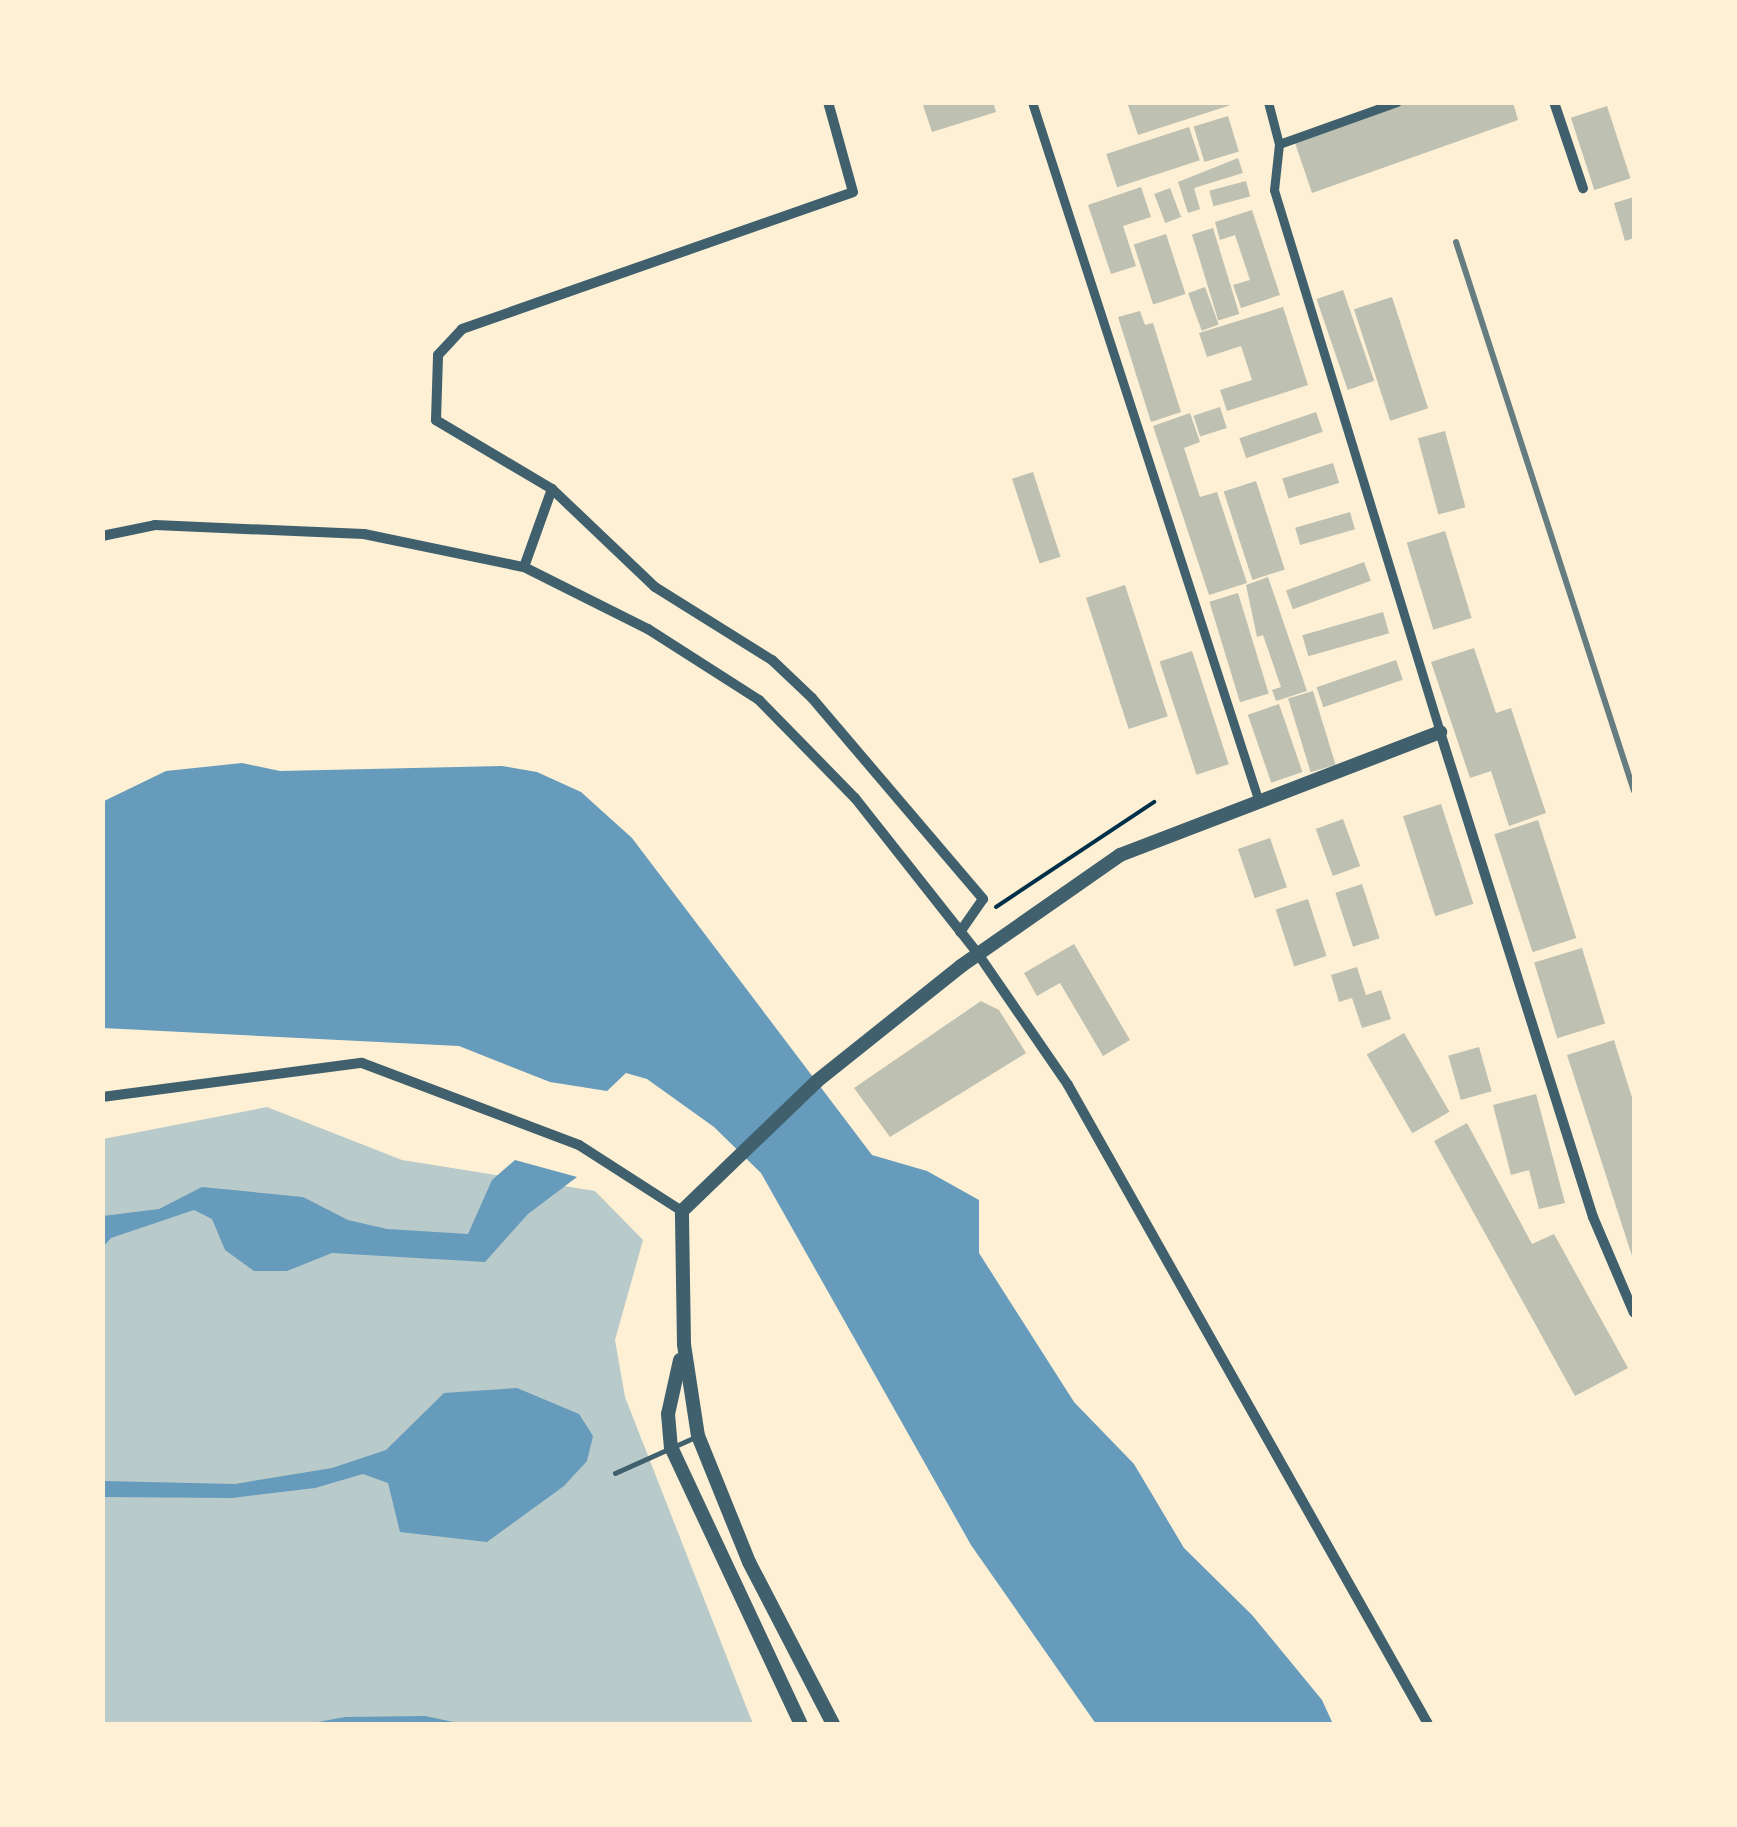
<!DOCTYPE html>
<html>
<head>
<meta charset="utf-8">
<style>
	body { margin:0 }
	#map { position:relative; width:1737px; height:1827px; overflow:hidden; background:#fdf0d5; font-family:"Roboto Condensed",sans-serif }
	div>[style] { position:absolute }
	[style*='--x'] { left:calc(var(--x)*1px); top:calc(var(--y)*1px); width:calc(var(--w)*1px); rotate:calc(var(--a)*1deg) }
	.green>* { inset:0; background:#b9caca }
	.water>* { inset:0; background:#669bbc }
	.building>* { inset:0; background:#bec0b2; transform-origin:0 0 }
	.path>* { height:4px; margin:-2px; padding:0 2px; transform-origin:2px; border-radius:2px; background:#003049 }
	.service>* { height:5px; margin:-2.5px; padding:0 2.5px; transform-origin:2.5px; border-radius:2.5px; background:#3f606c }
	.pedestrian>* { height:9px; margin:-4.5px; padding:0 4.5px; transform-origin:4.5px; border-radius:4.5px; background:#3f606c }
	.minor>* { height:10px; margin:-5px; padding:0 5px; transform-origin:5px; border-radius:5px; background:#3f606c }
	.tertiary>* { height:14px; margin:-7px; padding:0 7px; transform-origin:7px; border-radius:7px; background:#3f606c }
	.rail>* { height:6px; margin:-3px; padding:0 3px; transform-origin:3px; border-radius:3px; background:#657d81 }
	span { translate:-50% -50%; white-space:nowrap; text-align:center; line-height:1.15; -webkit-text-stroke:8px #fdf0d5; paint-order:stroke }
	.frame { position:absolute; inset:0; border:105px solid #fdf0d5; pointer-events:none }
</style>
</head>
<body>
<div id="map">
	<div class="green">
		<div style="clip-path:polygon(267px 1107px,402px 1160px,595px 1191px,643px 1240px,615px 1340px,625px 1397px,753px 1724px,103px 1724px,103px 1139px)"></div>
	</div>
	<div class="water">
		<div style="clip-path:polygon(242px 763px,280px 771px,502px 766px,537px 772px,581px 792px,632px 838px,872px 1155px,927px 1171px,979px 1200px,979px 1253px,1074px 1402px,1134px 1464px,1184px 1548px,1252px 1615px,1322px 1700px,1333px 1724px,1096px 1724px,971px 1545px,761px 1173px,714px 1127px,647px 1079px,626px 1073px,607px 1091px,550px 1082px,459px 1046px,103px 1028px,102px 802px,166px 771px)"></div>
		<div style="clip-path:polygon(515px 1160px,577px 1177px,528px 1214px,485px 1262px,332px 1253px,287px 1271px,254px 1271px,225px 1250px,212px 1219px,194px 1210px,111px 1238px,103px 1247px,103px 1216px,159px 1209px,202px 1187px,303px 1197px,348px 1220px,387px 1229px,468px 1234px,492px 1180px)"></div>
		<div style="clip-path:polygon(517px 1388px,579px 1414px,593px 1436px,587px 1461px,564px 1486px,487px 1542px,400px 1532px,388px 1483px,363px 1474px,315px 1488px,232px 1498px,103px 1497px,103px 1481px,235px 1484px,332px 1468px,386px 1450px,444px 1393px)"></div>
		<div style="clip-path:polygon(425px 1716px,463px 1724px,307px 1724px,345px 1717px)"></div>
	</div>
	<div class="building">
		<div style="clip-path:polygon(922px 102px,993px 102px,996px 112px,932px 132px)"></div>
		<div style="clip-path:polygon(1127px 102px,1237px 102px,1237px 103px,1138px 135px)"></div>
		<div style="clip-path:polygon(1397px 102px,1513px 102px,1518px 120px,1312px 193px,1294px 140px)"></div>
		<div style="left:1607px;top:106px;width:76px;height:38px;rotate:72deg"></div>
		<div style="left:1228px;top:116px;width:37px;height:36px;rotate:73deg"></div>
		<div style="left:1189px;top:127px;width:35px;height:87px;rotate:72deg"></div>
		<div style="clip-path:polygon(1238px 158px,1243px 173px,1194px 188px,1200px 209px,1188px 213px,1178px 182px)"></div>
		<div style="left:1246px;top:181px;width:16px;height:38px;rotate:75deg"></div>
		<div style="clip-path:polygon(1141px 187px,1151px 217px,1123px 226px,1136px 266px,1111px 274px,1088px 205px)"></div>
		<div style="left:1170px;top:188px;width:31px;height:17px;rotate:69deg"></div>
		<div style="clip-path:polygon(1634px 197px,1634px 238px,1625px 241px,1614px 203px)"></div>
		<div style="clip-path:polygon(1252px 210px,1280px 295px,1241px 308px,1233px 285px,1250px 280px,1235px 235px,1220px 240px,1215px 222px)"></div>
		<div style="left:1213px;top:228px;width:90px;height:22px;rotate:73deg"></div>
		<div style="left:1166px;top:234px;width:63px;height:34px;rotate:72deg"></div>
		<div style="left:1205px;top:287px;width:40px;height:18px;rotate:70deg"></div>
		<div style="left:1343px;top:290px;width:96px;height:28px;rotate:71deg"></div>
		<div style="left:1392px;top:297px;width:117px;height:40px;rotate:72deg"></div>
		<div style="clip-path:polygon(1283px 307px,1308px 385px,1227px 411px,1220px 390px,1252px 380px,1241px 346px,1207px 357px,1199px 333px)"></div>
		<div style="clip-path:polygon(1140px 311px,1145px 325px,1153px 323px,1181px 412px,1151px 422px,1118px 317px)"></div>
		<div style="left:1220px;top:407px;width:22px;height:28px;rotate:72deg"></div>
		<div style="left:1316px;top:412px;width:21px;height:81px;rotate:71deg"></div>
		<div style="clip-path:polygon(1190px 413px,1200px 442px,1184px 448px,1200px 497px,1217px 492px,1247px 583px,1209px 595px,1153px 426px)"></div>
		<div style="left:1445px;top:431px;width:79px;height:28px;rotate:75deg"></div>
		<div style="left:1333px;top:463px;width:21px;height:53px;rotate:73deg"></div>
		<div style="left:1033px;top:472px;width:89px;height:22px;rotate:72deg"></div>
		<div style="left:1256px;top:481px;width:93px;height:34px;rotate:72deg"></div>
		<div style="left:1350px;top:512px;width:18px;height:57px;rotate:74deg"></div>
		<div style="left:1445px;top:531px;width:91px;height:40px;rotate:73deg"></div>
		<div style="left:1364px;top:562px;width:20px;height:83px;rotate:70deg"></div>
		<div style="clip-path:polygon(1268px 577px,1307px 691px,1276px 701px,1272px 690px,1281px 687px,1263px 635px,1257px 637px,1246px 585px)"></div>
		<div style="left:1125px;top:585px;width:138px;height:41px;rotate:72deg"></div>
		<div style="left:1238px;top:593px;width:105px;height:30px;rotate:73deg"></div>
		<div style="left:1383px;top:612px;width:22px;height:84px;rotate:74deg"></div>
		<div style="clip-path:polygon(1474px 648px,1496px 713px,1511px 708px,1546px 813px,1509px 826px,1491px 771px,1470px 778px,1431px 662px)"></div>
		<div style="left:1192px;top:651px;width:119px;height:34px;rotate:72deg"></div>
		<div style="left:1396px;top:660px;width:21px;height:84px;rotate:71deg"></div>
		<div style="left:1313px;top:691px;width:77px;height:26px;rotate:73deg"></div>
		<div style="left:1279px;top:704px;width:72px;height:33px;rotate:71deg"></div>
		<div style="left:1441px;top:804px;width:105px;height:40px;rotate:72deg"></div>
		<div style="left:1343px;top:819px;width:50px;height:29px;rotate:70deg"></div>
		<div style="left:1538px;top:820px;width:124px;height:46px;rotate:72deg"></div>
		<div style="left:1270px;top:838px;width:52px;height:34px;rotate:71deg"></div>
		<div style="left:1362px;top:884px;width:57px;height:28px;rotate:72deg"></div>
		<div style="left:1308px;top:899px;width:60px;height:34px;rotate:72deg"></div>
		<div style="clip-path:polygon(1074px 944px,1130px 1040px,1103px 1056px,1060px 983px,1037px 996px,1024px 973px)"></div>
		<div style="left:1582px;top:948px;width:79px;height:50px;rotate:73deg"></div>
		<div style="clip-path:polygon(1357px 967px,1366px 995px,1381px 990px,1391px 1019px,1362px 1028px,1352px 998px,1339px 1002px,1331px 975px)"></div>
		<div style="clip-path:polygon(981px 1001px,999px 1010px,1026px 1053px,890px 1137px,854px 1088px)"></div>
		<div style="left:1404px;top:1033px;width:91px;height:43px;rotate:60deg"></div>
		<div style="clip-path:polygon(1614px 1040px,1634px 1104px,1634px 1262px,1567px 1055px)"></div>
		<div style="left:1479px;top:1047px;width:46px;height:32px;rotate:74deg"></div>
		<div style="clip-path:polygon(1536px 1094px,1565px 1203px,1539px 1209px,1529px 1170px,1511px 1175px,1493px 1105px)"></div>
		<div style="clip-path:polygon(1467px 1123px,1532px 1244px,1554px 1234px,1628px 1368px,1575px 1396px,1434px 1141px)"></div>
	</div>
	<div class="path">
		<div style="--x:996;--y:907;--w:190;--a:-33.6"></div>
	</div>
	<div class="service">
		<div style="--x:615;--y:1473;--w:88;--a:-24.2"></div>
	</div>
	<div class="pedestrian">
		<div style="--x:1032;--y:102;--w:733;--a:72.03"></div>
		<div style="--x:1268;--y:102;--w:43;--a:75.3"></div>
		<div style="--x:1279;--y:144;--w:46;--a:96.2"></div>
		<div style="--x:1274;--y:190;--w:567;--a:72.97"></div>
		<div style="--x:1279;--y:144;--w:125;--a:-19.6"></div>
	</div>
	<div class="minor">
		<div style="--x:1554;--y:102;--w:91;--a:71.4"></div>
		<div style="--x:552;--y:489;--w:142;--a:43.6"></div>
		<div style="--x:655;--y:587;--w:138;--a:32"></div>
		<div style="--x:772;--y:660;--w:55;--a:43.5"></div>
		<div style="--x:812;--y:698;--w:264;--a:49.6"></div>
		<div style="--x:983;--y:899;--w:40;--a:124.9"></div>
		<div style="--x:102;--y:536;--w:54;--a:-11.7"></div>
		<div style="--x:155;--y:525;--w:209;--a:2.5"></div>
		<div style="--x:364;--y:534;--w:163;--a:11.7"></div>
		<div style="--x:524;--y:567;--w:139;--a:26.6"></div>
		<div style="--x:648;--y:629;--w:132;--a:32.6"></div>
		<div style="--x:759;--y:700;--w:137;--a:45.6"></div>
		<div style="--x:855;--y:798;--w:199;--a:51.7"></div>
		<div style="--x:978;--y:954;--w:159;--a:55.5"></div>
		<div style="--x:1068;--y:1085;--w:733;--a:60.6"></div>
		<div style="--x:524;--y:567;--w:83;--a:-70.3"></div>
		<div style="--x:552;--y:489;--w:135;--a:-149.3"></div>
		<div style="--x:436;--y:420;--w:65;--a:-88.2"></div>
		<div style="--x:438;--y:355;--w:35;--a:-47"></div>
		<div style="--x:462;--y:329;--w:414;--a:-19.3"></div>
		<div style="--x:853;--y:192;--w:93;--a:-105.5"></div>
		<div style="--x:1440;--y:732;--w:509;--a:72.49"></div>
		<div style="--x:1593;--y:1217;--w:104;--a:66.9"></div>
		<div style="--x:102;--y:1097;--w:262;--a:-7.5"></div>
		<div style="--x:362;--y:1063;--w:232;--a:20.7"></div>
		<div style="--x:579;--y:1145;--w:122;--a:32.7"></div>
	</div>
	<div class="tertiary">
		<div style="--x:680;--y:1360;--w:55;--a:102.5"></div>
		<div style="--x:668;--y:1414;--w:33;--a:85"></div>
		<div style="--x:671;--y:1447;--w:306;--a:64.9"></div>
		<div style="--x:833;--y:1724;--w:182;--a:-117.4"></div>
		<div style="--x:749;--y:1562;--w:136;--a:-112"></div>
		<div style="--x:698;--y:1436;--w:93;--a:-98.7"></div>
		<div style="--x:684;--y:1344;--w:133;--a:-90.9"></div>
		<div style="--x:682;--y:1211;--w:187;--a:-43.9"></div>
		<div style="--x:817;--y:1081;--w:184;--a:-38.6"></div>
		<div style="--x:961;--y:966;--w:194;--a:-34.9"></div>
		<div style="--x:1120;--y:855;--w:343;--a:-21"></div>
	</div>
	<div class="rail">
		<div style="--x:1456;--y:242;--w:577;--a:72.04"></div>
	</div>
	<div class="frame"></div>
</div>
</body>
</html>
